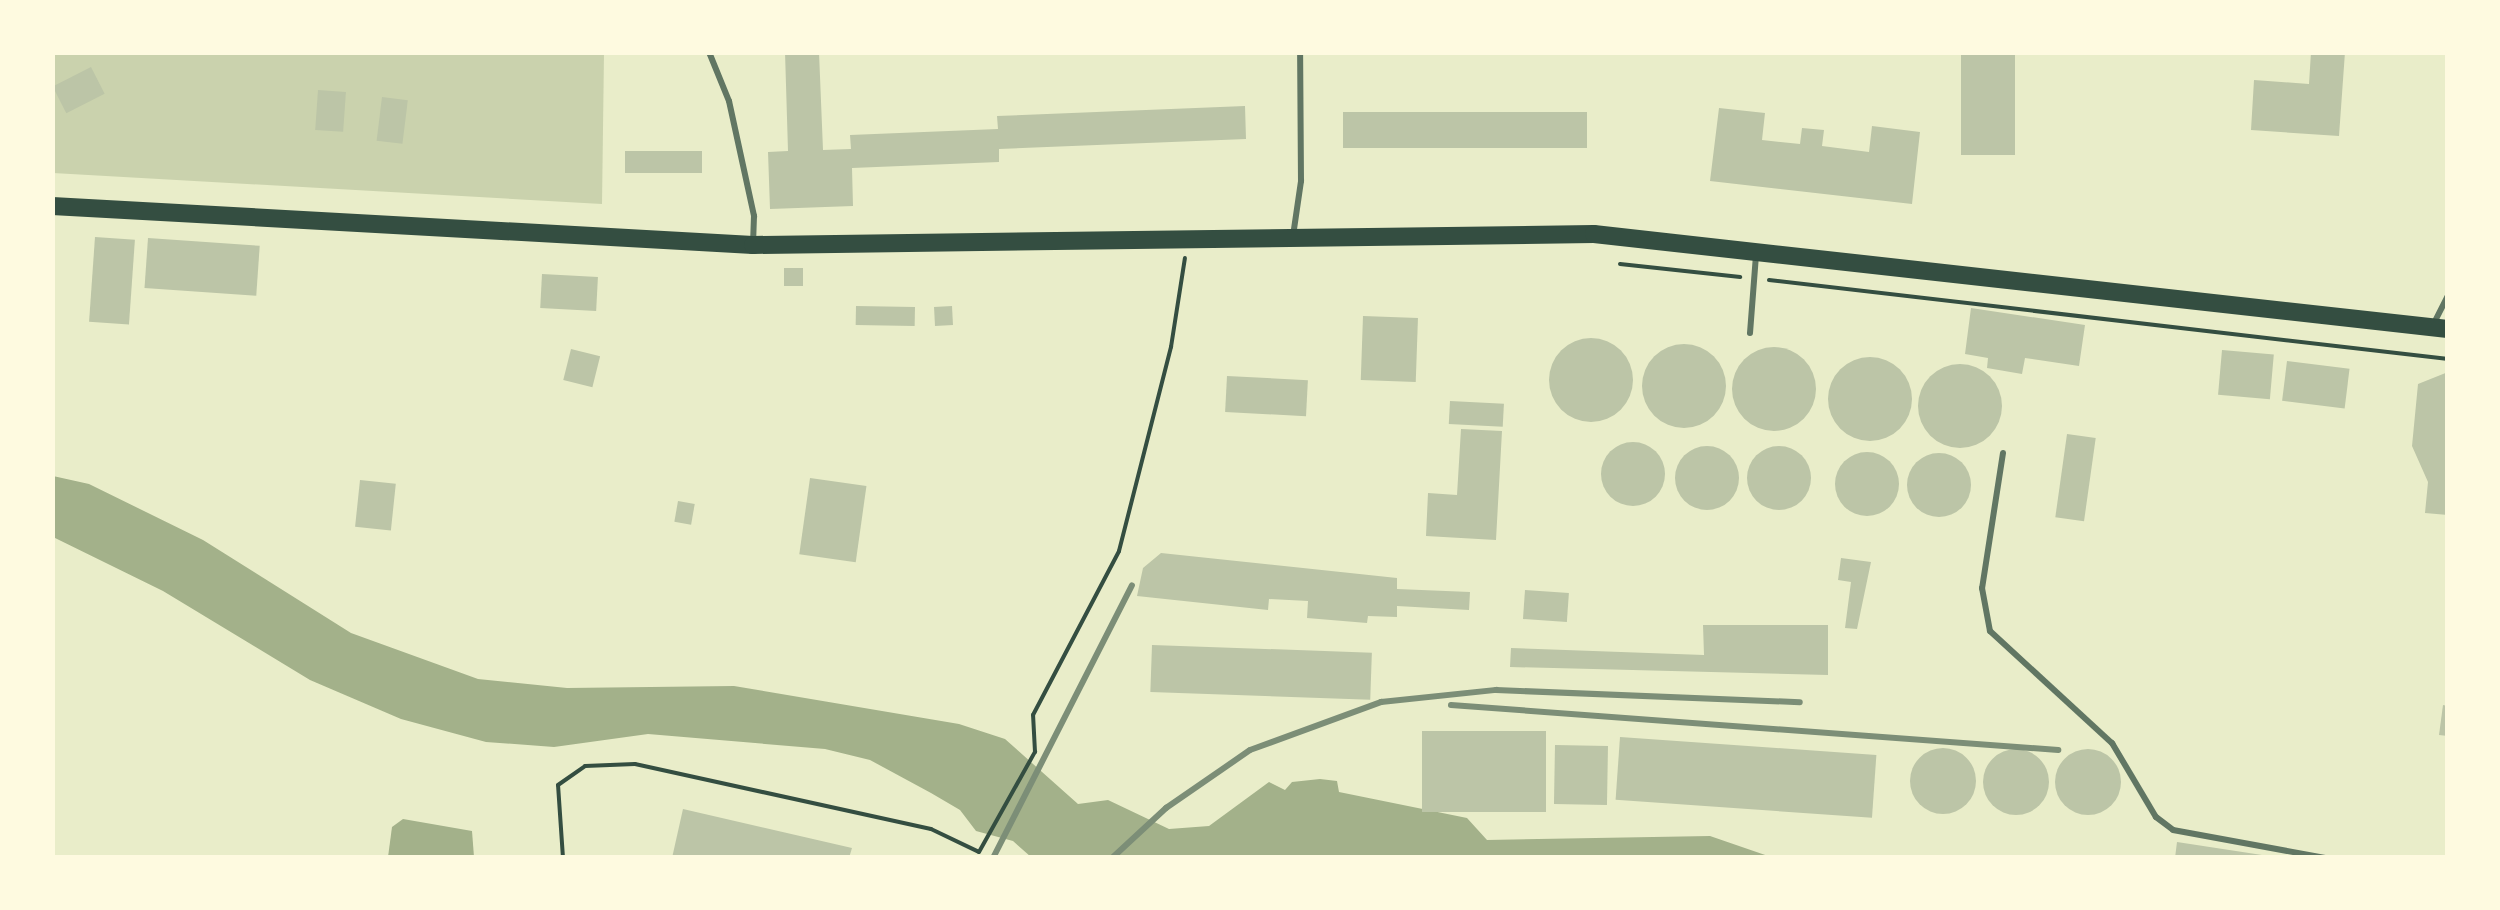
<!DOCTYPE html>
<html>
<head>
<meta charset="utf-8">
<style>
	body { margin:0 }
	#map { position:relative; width:2500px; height:910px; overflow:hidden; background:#e9edc9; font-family:"Times New Roman",serif }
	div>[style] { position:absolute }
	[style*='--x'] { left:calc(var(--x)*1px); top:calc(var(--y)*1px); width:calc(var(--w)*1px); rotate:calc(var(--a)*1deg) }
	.green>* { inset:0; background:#cad2ad }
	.water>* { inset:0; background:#a3b18a }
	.building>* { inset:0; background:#bcc5a7; transform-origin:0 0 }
	.round { border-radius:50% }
	.path>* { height:4px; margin:-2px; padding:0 2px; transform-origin:2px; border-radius:2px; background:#344e41 }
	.service>* { height:6px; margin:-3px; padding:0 3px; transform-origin:3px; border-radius:3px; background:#617663 }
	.primary>* { height:18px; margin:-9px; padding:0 9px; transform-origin:9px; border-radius:9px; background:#344e41 }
	.rail>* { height:6px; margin:-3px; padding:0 3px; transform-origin:3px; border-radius:3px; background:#7c8e77 }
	span { translate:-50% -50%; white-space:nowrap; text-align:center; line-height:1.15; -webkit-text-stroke:10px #fefae0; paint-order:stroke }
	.frame { position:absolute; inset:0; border:55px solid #fefae0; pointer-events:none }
</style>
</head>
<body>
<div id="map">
	<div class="green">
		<div style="clip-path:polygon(52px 53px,604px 53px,602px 204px,53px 173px)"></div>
	</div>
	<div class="water">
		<div style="clip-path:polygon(53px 476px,89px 484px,203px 540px,351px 633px,478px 679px,567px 688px,734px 686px,959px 724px,1005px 739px,1078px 804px,1108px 800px,1169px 829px,1209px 826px,1269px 782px,1285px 790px,1292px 782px,1320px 779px,1337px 781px,1339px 792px,1467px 818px,1487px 840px,1710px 836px,1771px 857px,1031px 857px,1013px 841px,976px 831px,960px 810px,931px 793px,870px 760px,825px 749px,648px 734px,554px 747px,486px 742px,401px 719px,310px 680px,163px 591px,53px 537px)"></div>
		<div style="clip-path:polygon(403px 819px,472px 831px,474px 857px,388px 857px,392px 827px)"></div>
	</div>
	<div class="building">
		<div style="clip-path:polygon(785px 52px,819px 52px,823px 150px,851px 149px,850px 135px,998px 129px,997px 116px,1245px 106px,1246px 139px,999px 149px,999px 162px,852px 168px,853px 206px,770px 209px,768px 152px,788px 151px)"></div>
		<div style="left:1961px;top:52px;width:54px;height:103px"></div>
		<div style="clip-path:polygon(2311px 52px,2345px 52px,2339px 136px,2251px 130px,2254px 80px,2309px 84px)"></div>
		<div style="left:91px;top:67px;width:30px;height:43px;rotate:63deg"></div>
		<div style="left:318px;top:90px;width:28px;height:40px;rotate:4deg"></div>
		<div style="left:382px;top:97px;width:26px;height:44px;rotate:7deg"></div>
		<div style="clip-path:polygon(1719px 108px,1765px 113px,1762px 140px,1800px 144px,1802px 128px,1824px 130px,1822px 146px,1869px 152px,1872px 126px,1920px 132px,1912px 204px,1710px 181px)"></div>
		<div style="left:1587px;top:112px;width:36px;height:244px;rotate:90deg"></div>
		<div style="left:702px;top:151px;width:22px;height:77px;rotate:90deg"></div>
		<div style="left:95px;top:237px;width:40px;height:85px;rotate:4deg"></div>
		<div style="left:148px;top:238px;width:112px;height:50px;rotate:4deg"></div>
		<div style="left:784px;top:268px;width:19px;height:18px"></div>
		<div style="left:542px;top:274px;width:56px;height:34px;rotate:3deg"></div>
		<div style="left:856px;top:306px;width:59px;height:19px;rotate:1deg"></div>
		<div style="left:952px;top:306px;width:19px;height:18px;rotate:87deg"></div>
		<div style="clip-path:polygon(1971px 308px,2085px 325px,2079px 366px,2025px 358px,2022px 374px,1987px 368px,1988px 358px,1965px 354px)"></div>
		<div style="left:1363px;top:316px;width:55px;height:64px;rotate:2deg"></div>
		<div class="round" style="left:1549px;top:338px;width:84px;height:84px"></div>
		<div class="round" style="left:1642px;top:344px;width:84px;height:84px"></div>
		<div class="round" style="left:1732px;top:347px;width:84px;height:84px"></div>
		<div style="left:571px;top:349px;width:30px;height:32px;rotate:14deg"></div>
		<div style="left:2222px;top:350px;width:52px;height:45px;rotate:5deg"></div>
		<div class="round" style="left:1828px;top:357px;width:84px;height:84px"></div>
		<div style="left:2287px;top:361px;width:63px;height:40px;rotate:7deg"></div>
		<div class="round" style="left:1918px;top:364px;width:84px;height:84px"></div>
		<div style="clip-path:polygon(2448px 372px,2448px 515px,2425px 513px,2428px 482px,2412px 446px,2418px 384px)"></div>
		<div style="left:1227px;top:376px;width:81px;height:36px;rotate:3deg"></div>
		<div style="left:1450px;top:401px;width:54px;height:23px;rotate:3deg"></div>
		<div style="clip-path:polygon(1461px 429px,1502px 431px,1496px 540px,1426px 536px,1428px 493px,1457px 495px)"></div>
		<div style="left:2067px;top:434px;width:29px;height:84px;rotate:8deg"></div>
		<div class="round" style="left:1601px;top:442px;width:64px;height:64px"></div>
		<div class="round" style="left:1675px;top:446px;width:64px;height:64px"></div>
		<div class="round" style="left:1747px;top:446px;width:64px;height:64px"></div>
		<div class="round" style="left:1835px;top:452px;width:64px;height:64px"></div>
		<div class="round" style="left:1907px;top:453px;width:64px;height:64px"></div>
		<div style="left:810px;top:478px;width:57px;height:77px;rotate:8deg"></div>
		<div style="left:360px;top:480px;width:36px;height:47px;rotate:6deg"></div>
		<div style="left:678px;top:501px;width:17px;height:21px;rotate:10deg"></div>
		<div style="clip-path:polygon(1161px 553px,1397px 578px,1397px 589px,1470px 592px,1469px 610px,1397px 606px,1397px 617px,1368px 616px,1367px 623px,1307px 618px,1308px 601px,1269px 599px,1268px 610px,1137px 596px,1143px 568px)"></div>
		<div style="clip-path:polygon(1841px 558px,1871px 562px,1857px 629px,1845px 628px,1851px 582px,1838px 580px)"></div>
		<div style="left:1525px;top:590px;width:44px;height:29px;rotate:4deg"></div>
		<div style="clip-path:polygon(1703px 625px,1828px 625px,1828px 675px,1510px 667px,1511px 648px,1704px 655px)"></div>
		<div style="left:1152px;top:645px;width:220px;height:47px;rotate:2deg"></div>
		<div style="clip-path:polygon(2443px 705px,2448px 706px,2448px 736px,2439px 735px)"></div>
		<div style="left:1422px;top:731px;width:124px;height:81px"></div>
		<div style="left:1620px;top:737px;width:257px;height:63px;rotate:4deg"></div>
		<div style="left:1555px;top:745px;width:53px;height:59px;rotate:1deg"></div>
		<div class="round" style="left:1910px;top:748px;width:66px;height:66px"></div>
		<div class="round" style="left:1983px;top:749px;width:66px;height:66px"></div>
		<div class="round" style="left:2055px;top:749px;width:66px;height:66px"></div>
		<div style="clip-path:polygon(683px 809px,852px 848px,849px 858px,672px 858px)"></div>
		<div style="clip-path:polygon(2177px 842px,2262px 855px,2261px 858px,2175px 858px)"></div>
	</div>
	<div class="path">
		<div style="--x:1620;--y:264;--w:121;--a:6.2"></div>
		<div style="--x:1769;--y:280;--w:684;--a:6.64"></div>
		<div style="--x:563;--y:858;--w:73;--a:-93.9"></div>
		<div style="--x:558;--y:785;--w:33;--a:-35"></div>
		<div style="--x:585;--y:766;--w:50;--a:-2.3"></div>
		<div style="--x:635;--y:764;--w:303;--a:12.4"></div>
		<div style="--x:931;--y:829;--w:53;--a:25.6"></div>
		<div style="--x:979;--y:852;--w:115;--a:-60.8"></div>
		<div style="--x:1035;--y:752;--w:37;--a:-93"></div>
		<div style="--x:1033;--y:715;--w:185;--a:-62.3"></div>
		<div style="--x:1119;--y:551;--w:211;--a:-75.7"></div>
		<div style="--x:1171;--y:347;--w:90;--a:-81.1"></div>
	</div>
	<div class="service">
		<div style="--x:709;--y:52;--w:53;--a:67.8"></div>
		<div style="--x:729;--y:101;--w:118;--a:77.7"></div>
		<div style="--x:754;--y:216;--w:28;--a:92"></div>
		<div style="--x:1293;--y:236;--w:56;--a:-81.7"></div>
		<div style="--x:1301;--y:181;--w:129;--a:-90.4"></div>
		<div style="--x:2433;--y:325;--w:34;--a:-63"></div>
		<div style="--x:1750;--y:333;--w:78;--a:-85.6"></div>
		<div style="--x:2003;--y:453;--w:137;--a:98.8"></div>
		<div style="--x:1982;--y:588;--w:44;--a:79.5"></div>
		<div style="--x:1990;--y:631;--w:166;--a:42.6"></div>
		<div style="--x:2112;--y:743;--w:86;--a:59.3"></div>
		<div style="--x:2156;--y:817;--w:21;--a:37"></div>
		<div style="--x:2173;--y:830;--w:156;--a:10.4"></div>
	</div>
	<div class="primary">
		<div style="--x:52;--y:206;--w:702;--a:3.18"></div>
		<div style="--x:753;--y:245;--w:841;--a:-0.75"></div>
		<div style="--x:1594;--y:234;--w:859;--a:6.35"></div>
	</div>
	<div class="rail">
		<div style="--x:1451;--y:705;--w:609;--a:4.24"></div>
		<div style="--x:993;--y:858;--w:306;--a:-63"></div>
		<div style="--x:1112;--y:858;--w:74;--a:-42.8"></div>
		<div style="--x:1166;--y:808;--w:102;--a:-34.6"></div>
		<div style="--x:1250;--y:750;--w:140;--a:-20.1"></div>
		<div style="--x:1381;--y:702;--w:116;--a:-6"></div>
		<div style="--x:1496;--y:690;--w:304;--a:2.3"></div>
	</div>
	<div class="frame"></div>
</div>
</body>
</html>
